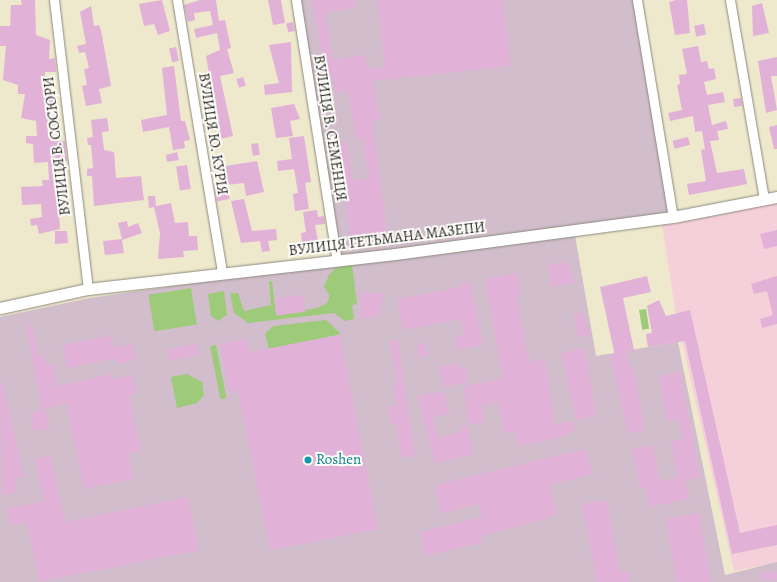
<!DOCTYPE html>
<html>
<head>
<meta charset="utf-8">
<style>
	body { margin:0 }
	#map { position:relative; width:777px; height:582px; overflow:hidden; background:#eee8cd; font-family:Alegreya,serif }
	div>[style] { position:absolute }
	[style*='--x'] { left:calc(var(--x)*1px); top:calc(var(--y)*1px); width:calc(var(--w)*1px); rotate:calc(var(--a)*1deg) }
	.built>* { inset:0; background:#f5cfda }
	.industrial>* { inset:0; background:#d1bdcb }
	.green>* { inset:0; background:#9ecb79; transform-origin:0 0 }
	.building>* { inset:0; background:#e2b1d7; transform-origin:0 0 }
	.roads { filter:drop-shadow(0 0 1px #8c8a7c) drop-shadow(0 0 1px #8c8a7c) }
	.minor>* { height:9px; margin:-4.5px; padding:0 4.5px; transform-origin:4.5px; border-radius:4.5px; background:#fff }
	.tertiary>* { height:11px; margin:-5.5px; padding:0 5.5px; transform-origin:5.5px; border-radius:5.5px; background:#fff }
	.dots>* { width:11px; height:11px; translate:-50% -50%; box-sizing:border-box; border:2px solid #fdfcf7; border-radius:50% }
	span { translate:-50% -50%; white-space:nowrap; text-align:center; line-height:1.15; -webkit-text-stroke:4px #fdfcf7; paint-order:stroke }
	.street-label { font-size:15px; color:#2b2b2b }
	.culture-label { font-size:15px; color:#0d838f }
	.left { translate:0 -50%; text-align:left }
</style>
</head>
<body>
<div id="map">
	<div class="built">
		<div style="clip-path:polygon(777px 197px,777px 562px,734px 571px,676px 315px,661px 218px)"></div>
	</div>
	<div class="industrial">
		<div style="clip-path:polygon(300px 0,637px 0,673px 217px,574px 230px,596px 356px,678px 342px,725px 575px,777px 562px,777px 582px,0 582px,0 317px,90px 298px,391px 255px,340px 254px)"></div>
	</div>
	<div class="green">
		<div style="clip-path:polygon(352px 265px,357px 304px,352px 305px,354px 319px,345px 321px,334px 313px,248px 323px,234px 313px,230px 293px,238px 293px,244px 311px,271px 305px,269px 281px,272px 281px,276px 315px,317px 308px,327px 303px,330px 296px,324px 287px,329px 275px,336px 268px)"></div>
		<div style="left:191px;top:288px;width:37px;height:43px;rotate:81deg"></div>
		<div style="clip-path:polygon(224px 291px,227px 315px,218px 321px,211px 316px,208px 294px)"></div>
		<div style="left:646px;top:309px;width:20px;height:7px;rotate:81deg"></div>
		<div style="clip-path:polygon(326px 320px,341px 334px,269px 349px,265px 334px,273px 326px)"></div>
		<div style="left:216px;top:345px;width:54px;height:6px;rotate:79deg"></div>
		<div style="clip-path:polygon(187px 374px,202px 382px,204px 395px,197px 403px,177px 408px,171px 377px)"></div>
	</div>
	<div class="building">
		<div style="clip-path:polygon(21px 0,35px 0,36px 35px,50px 40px,49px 59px,55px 58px,56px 72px,45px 72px,45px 91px,57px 92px,56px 105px,47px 105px,48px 133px,51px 141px,65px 141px,67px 161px,60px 162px,67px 194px,66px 208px,59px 214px,60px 229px,39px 234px,37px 225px,31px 226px,30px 219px,42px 217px,41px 204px,22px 205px,21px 187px,43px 186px,42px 180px,49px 180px,48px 162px,34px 163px,33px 144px,26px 143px,26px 136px,37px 136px,36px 121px,21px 118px,25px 94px,18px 94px,18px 85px,3px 80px,6px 46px,0 46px,0 26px,10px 26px,11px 5px,22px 5px)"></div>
		<div style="clip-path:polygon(162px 0,170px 31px,158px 35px,154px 24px,144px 26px,139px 4px)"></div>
		<div style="clip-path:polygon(200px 0,216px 0,219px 21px,225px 20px,231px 48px,227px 49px,234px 73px,220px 76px,233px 136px,220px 139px,206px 56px,220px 50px,217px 33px,196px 38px,194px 29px,213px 25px,210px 11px,194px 13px,195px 20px,188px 22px,184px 5px)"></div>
		<div style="clip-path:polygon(268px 0,281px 0,285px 23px,273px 25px)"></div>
		<div style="clip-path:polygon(312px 0,355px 0,357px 7px,325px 13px,333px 60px,365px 55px,367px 69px,385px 67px,377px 0,503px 0,511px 66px,373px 81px,380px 120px,374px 121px,374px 136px,388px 240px,351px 243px,339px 143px,347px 142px,352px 180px,369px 178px,362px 138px,356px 139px,348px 91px,335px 93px,332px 76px,326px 77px)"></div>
		<div style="clip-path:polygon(676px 0,687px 0,690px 33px,675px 35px,669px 2px)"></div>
		<div style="clip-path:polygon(762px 3px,769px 33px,753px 36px,752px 6px)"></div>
		<div style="clip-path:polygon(91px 6px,94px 26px,99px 25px,101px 30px,111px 86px,99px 89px,102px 103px,86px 106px,82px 86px,87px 85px,84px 69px,89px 68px,85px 52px,79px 53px,77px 46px,86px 44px,80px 12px)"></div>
		<div style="left:293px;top:22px;width:9px;height:7px;rotate:77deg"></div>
		<div style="left:704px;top:24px;width:11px;height:10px;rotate:80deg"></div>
		<div style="clip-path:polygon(291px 42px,292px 92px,265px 95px,264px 85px,279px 83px,269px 45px)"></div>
		<div style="clip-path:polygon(698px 46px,701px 62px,707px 61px,709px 69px,714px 68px,716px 79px,704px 82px,707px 95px,723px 92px,725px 102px,708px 105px,712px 125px,726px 121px,728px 129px,717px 131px,719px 140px,710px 141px,717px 173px,744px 169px,747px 184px,689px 195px,687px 184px,706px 181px,701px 150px,705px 149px,702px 131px,695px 132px,693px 116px,670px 121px,668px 113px,682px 110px,677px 85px,680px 84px,679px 75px,687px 74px,682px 49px)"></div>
		<div style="left:176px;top:47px;width:14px;height:7px;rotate:78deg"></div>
		<div style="clip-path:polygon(777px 57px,777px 76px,771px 76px,777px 110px,766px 113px,758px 61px)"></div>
		<div style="clip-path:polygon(174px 66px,181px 121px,185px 121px,190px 140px,184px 141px,185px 148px,173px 150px,169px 127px,143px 132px,141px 120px,167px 115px,162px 68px)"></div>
		<div style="left:243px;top:77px;width:9px;height:7px;rotate:72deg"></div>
		<div style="left:741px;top:98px;width:8px;height:8px;rotate:83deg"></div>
		<div style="clip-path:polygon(294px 104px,300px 119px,290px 121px,293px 136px,276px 138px,271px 108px)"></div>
		<div style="clip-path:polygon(107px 118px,109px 131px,102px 132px,104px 150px,114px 152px,116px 178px,141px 176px,144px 200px,94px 206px,92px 176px,87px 176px,87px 169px,93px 168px,91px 145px,88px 145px,87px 138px,93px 137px,91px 120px)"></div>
		<div style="clip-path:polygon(777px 125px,777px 149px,774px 149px,769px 127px)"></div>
		<div style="clip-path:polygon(304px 136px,311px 182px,305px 183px,309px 209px,295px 211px,293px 194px,298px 193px,294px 169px,278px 171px,277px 161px,292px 159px,289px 138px)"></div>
		<div style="left:688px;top:137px;width:8px;height:16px;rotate:76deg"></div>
		<div style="left:258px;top:143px;width:12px;height:7px;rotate:81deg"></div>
		<div style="clip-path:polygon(177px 152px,179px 160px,167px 162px,166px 155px)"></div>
		<div style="clip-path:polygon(257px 161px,264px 192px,246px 196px,244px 183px,227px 185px,225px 166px)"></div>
		<div style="left:187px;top:165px;width:24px;height:11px;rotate:81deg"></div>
		<div style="left:227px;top:186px;width:13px;height:13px;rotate:77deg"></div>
		<div style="clip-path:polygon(148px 196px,155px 196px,156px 206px,171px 203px,175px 223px,188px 222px,189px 236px,197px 236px,198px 250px,183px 251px,184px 257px,158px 259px,160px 233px,154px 207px,149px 208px)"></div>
		<div style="clip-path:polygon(244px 199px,252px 231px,276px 229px,277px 240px,268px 241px,270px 251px,262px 252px,260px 241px,241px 243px,231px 201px)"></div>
		<div style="clip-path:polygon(317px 210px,318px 217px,324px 216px,325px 224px,315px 225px,318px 241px,302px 243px,301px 233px,306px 232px,303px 212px)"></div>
		<div style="clip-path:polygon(127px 221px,128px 227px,138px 223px,142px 233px,122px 240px,124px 253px,105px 255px,103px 241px,122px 239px,118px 223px)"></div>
		<div style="clip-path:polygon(777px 230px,777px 246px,764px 249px,760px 234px)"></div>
		<div style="clip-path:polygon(55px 231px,67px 231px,68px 243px,55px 244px)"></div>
		<div style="clip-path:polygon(567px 262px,575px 283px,551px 287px,548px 265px)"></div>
		<div style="clip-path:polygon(517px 273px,521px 297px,517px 297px,529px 362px,545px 359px,555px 424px,573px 421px,575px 430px,559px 438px,518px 446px,515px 431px,504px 433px,498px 402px,482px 405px,485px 422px,468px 424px,464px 386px,503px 379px,485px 279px)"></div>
		<div style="clip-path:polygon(647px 276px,651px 292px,623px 298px,634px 350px,626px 351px,630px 367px,633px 366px,645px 430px,628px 433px,610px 357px,615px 356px,600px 287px)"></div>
		<div style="clip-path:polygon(777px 276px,777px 324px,762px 328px,760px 319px,773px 315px,767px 291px,754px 294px,751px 284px)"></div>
		<div style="clip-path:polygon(470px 281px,483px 345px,457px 350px,455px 337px,464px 335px,461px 319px,403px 330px,397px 299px,461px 287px,460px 283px)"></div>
		<div style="clip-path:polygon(359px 292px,384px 294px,379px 316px,361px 318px)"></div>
		<div style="left:303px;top:295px;width:17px;height:29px;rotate:83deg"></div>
		<div style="clip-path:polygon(659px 300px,666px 316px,690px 310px,740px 533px,777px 525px,777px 545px,732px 554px,685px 341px,648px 347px,646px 334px,652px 333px,647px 306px)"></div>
		<div style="clip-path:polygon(582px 312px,590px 335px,578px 337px,574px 314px)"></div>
		<div style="clip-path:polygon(24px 316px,34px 331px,38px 355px,45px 358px,46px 366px,53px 364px,57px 386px,112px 374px,113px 379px,133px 375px,137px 393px,129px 395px,141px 451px,128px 453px,134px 479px,84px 489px,66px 403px,45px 408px,49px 429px,34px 431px,30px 415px,42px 409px)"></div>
		<div style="clip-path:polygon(111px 335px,114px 348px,133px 344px,136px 360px,117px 364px,116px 358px,67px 368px,63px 345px)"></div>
		<div style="clip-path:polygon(340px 335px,378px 529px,270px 550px,238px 390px,229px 392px,220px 344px,247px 339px,250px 352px)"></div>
		<div style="clip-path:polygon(398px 340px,415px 456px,401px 458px,396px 424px,391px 425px,388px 407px,396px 405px,393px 383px,397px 382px,390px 341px)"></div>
		<div style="left:425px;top:343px;width:13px;height:8px;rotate:81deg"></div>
		<div style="left:197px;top:344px;width:11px;height:30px;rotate:80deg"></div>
		<div style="clip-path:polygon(585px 348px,596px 416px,576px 420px,561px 353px)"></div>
		<div style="clip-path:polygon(460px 363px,461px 369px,466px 368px,468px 382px,443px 387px,439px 367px)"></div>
		<div style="clip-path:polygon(680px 372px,700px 477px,685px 481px,689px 499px,649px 507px,645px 488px,640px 489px,632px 449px,653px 445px,660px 481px,678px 477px,671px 442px,683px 439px,679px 419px,667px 421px,659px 376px)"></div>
		<div style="clip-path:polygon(0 383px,3px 383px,24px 477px,15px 479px,18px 492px,2px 495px)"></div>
		<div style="clip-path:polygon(444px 391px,449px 414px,433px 417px,437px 438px,461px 432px,460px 427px,467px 425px,474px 454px,435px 463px,417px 396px)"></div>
		<div style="clip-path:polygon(585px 449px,593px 474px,549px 485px,557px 515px,482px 536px,483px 542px,425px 556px,420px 532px,482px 517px,479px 504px,441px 513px,435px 485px)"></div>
		<div style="clip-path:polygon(51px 456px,65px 522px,188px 497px,199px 550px,39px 582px,27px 522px,11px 525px,7px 509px,44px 501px,35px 459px)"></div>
		<div style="clip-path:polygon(607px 500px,620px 572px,628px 571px,630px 582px,597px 582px,582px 504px)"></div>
		<div style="left:699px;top:513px;width:70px;height:34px;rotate:80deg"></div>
		<div style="left:777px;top:572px;width:8px;height:16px;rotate:90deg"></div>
	</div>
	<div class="roads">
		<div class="minor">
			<div style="--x:54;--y:0;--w:291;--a:83.3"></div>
			<div style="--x:177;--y:0;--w:277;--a:80.6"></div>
			<div style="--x:296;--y:0;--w:264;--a:81.1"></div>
			<div style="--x:637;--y:0;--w:220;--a:80.6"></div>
			<div style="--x:730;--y:0;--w:202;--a:80.3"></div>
		</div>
		<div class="tertiary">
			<div style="--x:0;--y:308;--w:90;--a:-12.2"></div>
			<div style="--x:88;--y:289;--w:309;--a:-6.5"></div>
			<div style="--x:395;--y:254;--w:280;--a:-7.6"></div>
			<div style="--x:673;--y:217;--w:106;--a:-10.9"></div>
		</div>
	</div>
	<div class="dots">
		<div style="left:308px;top:460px;background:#0f9aa8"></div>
	</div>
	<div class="street-label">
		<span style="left:330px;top:128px;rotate:81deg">ВУЛИЦЯ В. СЕМЕНЦЯ</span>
		<span style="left:213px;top:134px;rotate:81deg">ВУЛИЦЯ Ю. КУРІЯ</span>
		<span style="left:57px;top:146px;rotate:-97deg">ВУЛИЦЯ В. СОСЮРИ</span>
		<span style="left:387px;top:239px;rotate:-7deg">ВУЛИЦЯ ГЕТЬМАНА МАЗЕПИ</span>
	</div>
	<div class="culture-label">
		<span class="left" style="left:316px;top:460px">Roshen</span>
	</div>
</div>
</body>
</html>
